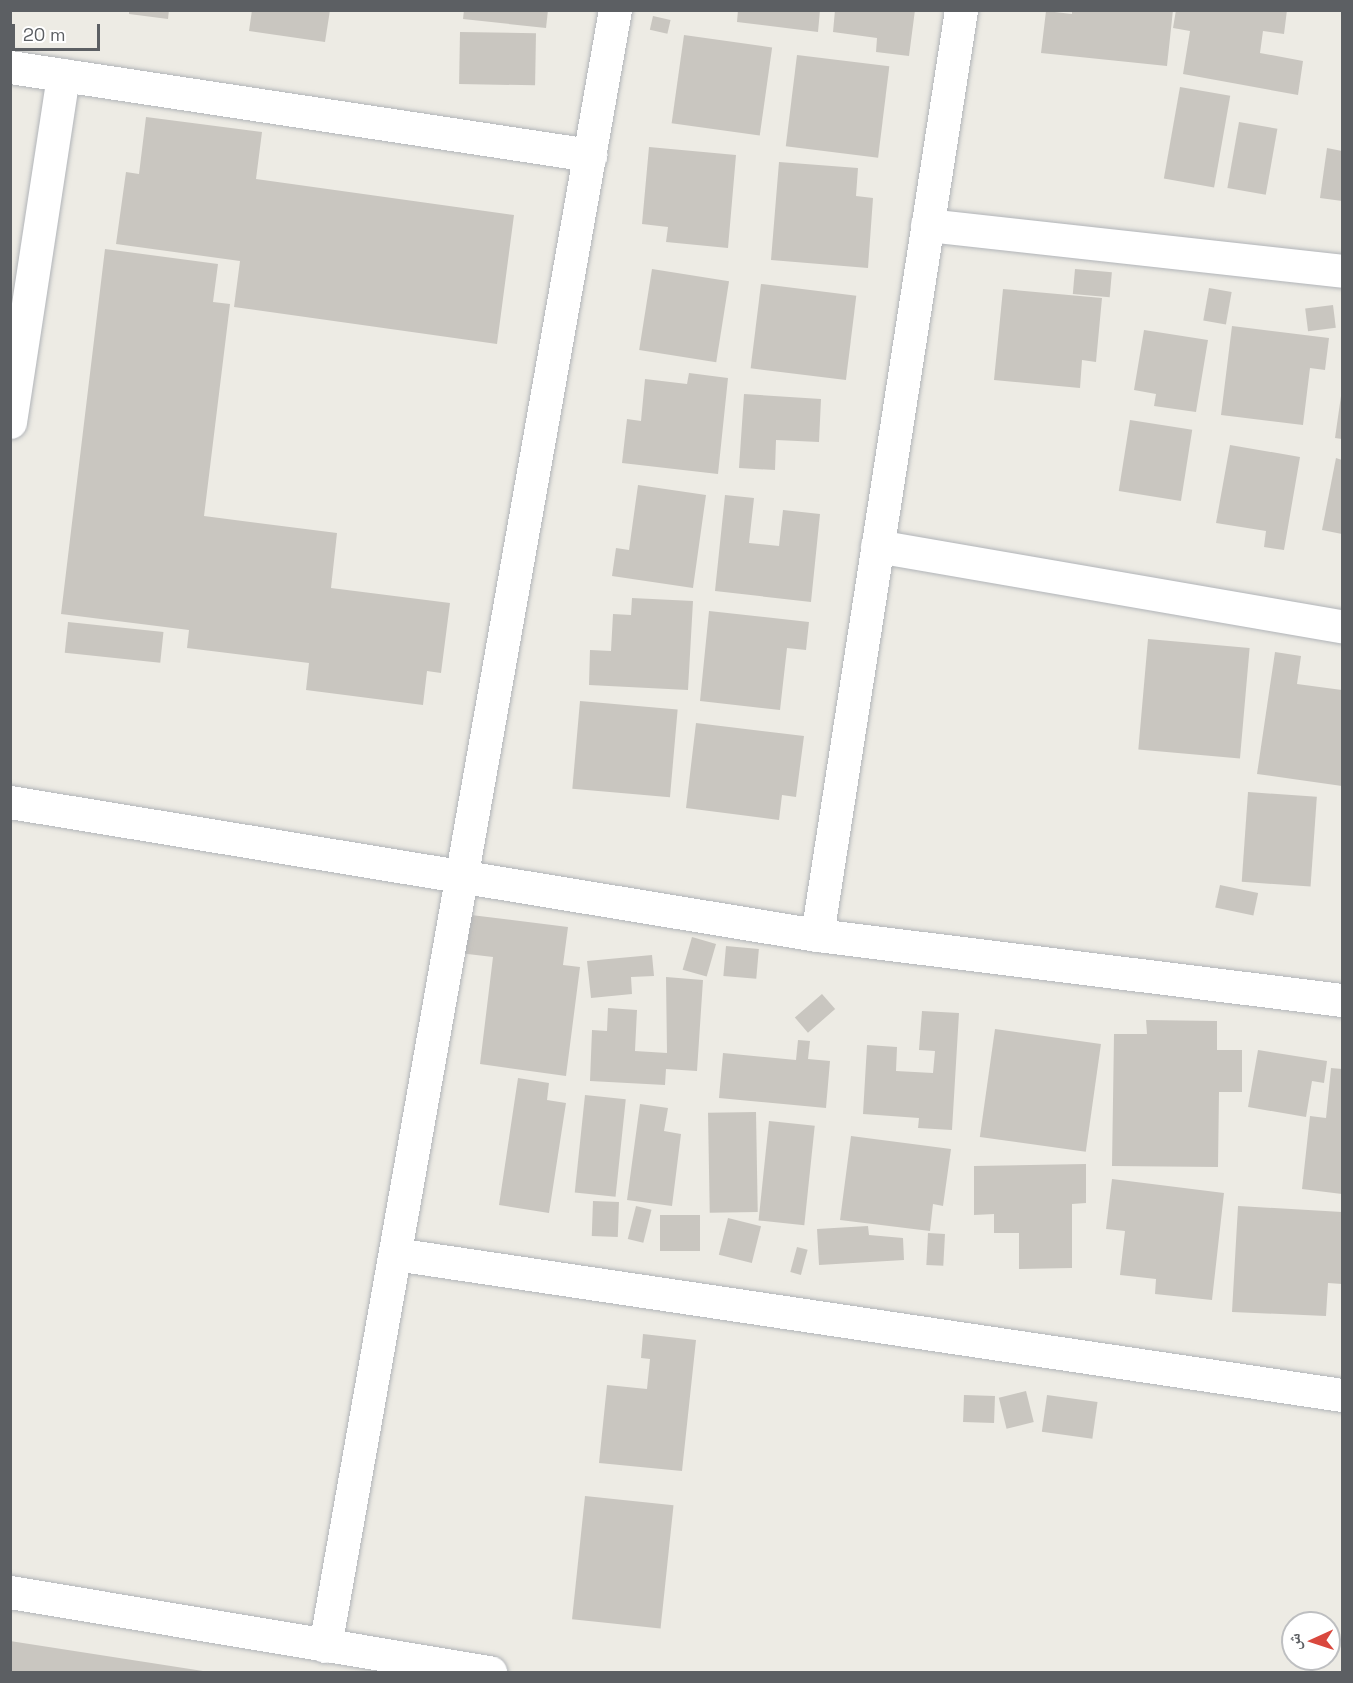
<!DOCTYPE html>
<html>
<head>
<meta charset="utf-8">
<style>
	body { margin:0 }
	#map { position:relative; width:1353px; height:1683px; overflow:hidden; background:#edebe4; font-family:"Space Grotesk","Noto Naskh Arabic",sans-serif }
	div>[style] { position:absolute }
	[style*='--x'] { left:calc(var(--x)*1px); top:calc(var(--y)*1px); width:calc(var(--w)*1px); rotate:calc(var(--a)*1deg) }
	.building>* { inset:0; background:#c9c6c0; transform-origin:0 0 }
	.roads { filter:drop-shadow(0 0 2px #b1b4b8) drop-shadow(0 0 2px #b1b4b8) }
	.minor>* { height:33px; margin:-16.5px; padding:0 16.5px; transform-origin:16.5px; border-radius:16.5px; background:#fff }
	span { translate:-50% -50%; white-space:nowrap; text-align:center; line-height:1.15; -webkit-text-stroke:5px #fff; paint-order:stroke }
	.frame { position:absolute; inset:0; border:12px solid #5c5f63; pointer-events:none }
	.north { position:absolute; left:1281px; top:1611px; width:60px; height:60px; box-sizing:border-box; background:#fff; border:2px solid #bebfc1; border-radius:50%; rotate:267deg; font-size:16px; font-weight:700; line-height:24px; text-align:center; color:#5c5f63 }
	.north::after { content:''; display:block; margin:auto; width:21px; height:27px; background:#d9483e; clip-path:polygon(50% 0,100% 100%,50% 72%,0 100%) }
	.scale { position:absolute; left:12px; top:24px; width:88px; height:27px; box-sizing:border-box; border:3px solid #5c5f63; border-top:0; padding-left:8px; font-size:18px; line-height:21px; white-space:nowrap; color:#5c5f63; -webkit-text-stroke:4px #fff; paint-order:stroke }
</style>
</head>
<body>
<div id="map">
	<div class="building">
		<div style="clip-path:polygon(129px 10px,169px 10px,168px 19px,129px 14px)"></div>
		<div style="clip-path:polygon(252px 10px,330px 10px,325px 42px,249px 31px)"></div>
		<div style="clip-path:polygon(464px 10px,548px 10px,546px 28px,463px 19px)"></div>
		<div style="clip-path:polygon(738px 10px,820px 10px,818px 32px,737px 22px)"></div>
		<div style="clip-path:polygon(835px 10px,915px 10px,909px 56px,876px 52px,877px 38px,833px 32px)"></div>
		<div style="clip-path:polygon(1072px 10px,1173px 10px,1167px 66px,1041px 53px,1046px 11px,1072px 14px)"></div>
		<div style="clip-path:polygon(1176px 10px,1287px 10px,1284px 34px,1263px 31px,1260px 53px,1303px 61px,1298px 95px,1183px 74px,1190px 31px,1173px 28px)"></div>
		<div style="left:653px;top:16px;width:18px;height:14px;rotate:13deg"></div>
		<div style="left:460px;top:32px;width:76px;height:52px;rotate:1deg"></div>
		<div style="left:684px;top:35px;width:89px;height:89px;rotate:8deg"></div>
		<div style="left:797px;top:55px;width:93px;height:92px;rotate:7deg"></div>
		<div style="left:1180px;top:87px;width:51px;height:93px;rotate:10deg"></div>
		<div style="clip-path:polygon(146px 117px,262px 132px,256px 179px,514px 215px,497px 344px,234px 307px,240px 261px,116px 244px,126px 172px,139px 174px)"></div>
		<div style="left:1239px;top:122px;width:39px;height:67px;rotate:10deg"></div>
		<div style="clip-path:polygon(649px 147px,736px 155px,728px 248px,666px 242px,668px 227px,642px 224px)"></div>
		<div style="clip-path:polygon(1327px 148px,1342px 151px,1342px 201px,1320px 198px)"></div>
		<div style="clip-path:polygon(779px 162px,858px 168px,856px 196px,873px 198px,868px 268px,771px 260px)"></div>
		<div style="clip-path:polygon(105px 249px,218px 264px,213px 302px,230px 304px,204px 516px,337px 533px,331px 588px,450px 603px,441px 673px,427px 671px,423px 705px,306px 690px,309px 663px,187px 648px,189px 630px,61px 614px)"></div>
		<div style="left:652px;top:269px;width:78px;height:82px;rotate:9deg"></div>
		<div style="left:1075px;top:269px;width:37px;height:25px;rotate:5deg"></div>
		<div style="left:761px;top:284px;width:96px;height:85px;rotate:7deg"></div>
		<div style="left:1209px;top:288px;width:23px;height:33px;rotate:10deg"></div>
		<div style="clip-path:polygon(1003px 289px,1102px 298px,1096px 362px,1082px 360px,1080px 388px,994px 380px)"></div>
		<div style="left:1333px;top:305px;width:23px;height:28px;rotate:83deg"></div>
		<div style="clip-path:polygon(1232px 326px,1329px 338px,1325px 370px,1310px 368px,1303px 425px,1221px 415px)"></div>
		<div style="clip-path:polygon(1144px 330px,1208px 340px,1196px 412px,1154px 406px,1156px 394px,1134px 390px)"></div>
		<div style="clip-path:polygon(689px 373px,728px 378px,718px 474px,622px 463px,627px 419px,641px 421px,645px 379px,687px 384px)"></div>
		<div style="clip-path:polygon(744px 394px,821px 399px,819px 442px,776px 440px,775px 470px,739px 468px)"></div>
		<div style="clip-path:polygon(1341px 396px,1342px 396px,1342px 439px,1335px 438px)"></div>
		<div style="left:1130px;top:420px;width:63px;height:72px;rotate:9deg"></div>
		<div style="clip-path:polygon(1230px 445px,1300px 457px,1284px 550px,1264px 547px,1266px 531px,1216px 523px)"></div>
		<div style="clip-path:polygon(1336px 458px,1342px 460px,1342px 534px,1322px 530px)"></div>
		<div style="clip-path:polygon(638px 485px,706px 495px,693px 588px,612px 576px,616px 548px,629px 550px)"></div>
		<div style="clip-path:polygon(725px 495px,754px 498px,749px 543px,779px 546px,783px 510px,820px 514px,811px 602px,715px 591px)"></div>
		<div style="clip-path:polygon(632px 598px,693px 601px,688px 690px,589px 685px,590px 650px,611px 651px,613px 614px,631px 615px)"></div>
		<div style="clip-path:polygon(709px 611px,809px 622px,806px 650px,787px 648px,780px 710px,700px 701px)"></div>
		<div style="left:68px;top:622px;width:96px;height:31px;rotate:6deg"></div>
		<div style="left:1148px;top:639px;width:102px;height:111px;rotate:5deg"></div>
		<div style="clip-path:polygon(1275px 652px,1301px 656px,1297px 684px,1342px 690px,1342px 786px,1257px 774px)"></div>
		<div style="left:580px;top:701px;width:98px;height:88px;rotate:5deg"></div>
		<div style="clip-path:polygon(696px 723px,804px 736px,796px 797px,782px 795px,779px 820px,686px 808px)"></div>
		<div style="left:1248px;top:792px;width:69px;height:90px;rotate:4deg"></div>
		<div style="left:1220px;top:885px;width:39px;height:23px;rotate:12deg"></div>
		<div style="clip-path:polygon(463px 914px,568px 927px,563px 965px,580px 967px,566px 1076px,480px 1064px,493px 957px,459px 953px)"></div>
		<div style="left:692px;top:937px;width:25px;height:34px;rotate:16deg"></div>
		<div style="left:726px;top:946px;width:33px;height:30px;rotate:5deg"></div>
		<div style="clip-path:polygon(652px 955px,654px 976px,631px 977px,632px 994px,591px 998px,587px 961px)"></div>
		<div style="clip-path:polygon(666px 977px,703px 980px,697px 1071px,666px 1069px,665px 1085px,590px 1081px,592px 1030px,607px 1031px,608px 1008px,637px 1010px,635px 1051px,667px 1053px)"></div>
		<div style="left:822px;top:994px;width:20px;height:36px;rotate:49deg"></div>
		<div style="clip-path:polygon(922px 1011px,959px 1013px,952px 1130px,918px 1128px,919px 1118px,863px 1114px,867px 1045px,897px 1047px,896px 1071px,933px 1073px,935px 1051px,919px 1050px)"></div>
		<div style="clip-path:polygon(1146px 1020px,1217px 1021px,1217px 1050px,1242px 1050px,1242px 1092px,1219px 1092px,1218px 1167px,1112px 1166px,1114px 1034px,1147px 1034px)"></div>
		<div style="left:995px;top:1029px;width:107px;height:109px;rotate:8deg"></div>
		<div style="clip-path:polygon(798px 1040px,810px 1041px,808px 1059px,830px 1061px,826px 1108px,719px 1098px,723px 1053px,796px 1060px)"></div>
		<div style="clip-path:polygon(1258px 1050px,1327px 1061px,1324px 1083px,1312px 1081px,1306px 1117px,1248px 1107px)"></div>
		<div style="clip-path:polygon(1331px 1068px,1342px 1069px,1342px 1194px,1302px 1189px,1310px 1116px,1326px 1118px)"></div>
		<div style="clip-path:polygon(518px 1078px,549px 1083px,547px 1100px,566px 1103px,549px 1213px,499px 1205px)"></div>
		<div style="left:585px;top:1095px;width:41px;height:98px;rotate:6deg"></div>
		<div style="clip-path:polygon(640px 1104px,668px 1108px,664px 1131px,681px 1134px,672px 1206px,627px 1200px)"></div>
		<div style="left:756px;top:1112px;width:100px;height:48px;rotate:89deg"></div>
		<div style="left:769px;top:1121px;width:46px;height:100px;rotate:6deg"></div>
		<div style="clip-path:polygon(851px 1136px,951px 1149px,943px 1206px,933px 1204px,930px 1231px,840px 1220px)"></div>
		<div style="clip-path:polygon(1086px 1164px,1086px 1203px,1072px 1204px,1072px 1268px,1019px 1269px,1019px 1233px,994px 1233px,994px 1214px,974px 1215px,974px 1166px)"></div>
		<div style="clip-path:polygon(1112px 1179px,1224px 1193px,1212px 1300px,1155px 1294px,1156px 1279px,1120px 1275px,1125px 1231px,1106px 1229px)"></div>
		<div style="left:593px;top:1201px;width:26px;height:35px;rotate:2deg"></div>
		<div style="left:636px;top:1206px;width:16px;height:34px;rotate:14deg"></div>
		<div style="clip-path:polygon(1238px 1206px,1342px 1212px,1342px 1284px,1328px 1283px,1326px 1316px,1232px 1312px)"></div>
		<div style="left:660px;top:1215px;width:40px;height:36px"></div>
		<div style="left:728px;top:1218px;width:34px;height:38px;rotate:14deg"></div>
		<div style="clip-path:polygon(868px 1226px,869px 1235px,903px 1238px,904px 1260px,819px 1265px,817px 1229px)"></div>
		<div style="left:928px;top:1233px;width:17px;height:32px;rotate:3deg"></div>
		<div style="left:797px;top:1247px;width:11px;height:26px;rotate:15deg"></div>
		<div style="clip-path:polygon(643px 1334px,696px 1340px,682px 1471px,599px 1463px,607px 1385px,647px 1389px,650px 1359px,641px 1358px)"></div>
		<div style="left:1026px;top:1391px;width:32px;height:28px;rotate:76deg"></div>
		<div style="left:964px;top:1395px;width:31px;height:27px;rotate:2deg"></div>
		<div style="left:1047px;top:1395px;width:51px;height:37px;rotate:8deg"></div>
		<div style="left:585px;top:1496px;width:89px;height:124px;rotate:6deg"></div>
		<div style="clip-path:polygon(10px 1641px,203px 1671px,203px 1672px,10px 1672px)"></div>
	</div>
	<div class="roads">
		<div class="minor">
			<div style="--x:10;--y:67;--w:587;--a:8.63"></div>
			<div style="--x:927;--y:225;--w:418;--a:6.3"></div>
			<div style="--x:10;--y:422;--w:351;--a:-81.3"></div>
			<div style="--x:877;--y:546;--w:472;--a:9.8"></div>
			<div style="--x:10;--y:802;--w:818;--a:9.36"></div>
			<div style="--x:817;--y:935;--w:529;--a:7.06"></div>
			<div style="--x:817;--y:935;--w:936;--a:-81.15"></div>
			<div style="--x:395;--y:1254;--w:957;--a:8.47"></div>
			<div style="--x:10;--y:1592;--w:487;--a:9.5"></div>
			<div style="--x:325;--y:1646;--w:1662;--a:-79.95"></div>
		</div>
	</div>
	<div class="frame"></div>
	<div class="north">ش</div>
	<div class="scale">20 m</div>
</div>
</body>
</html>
